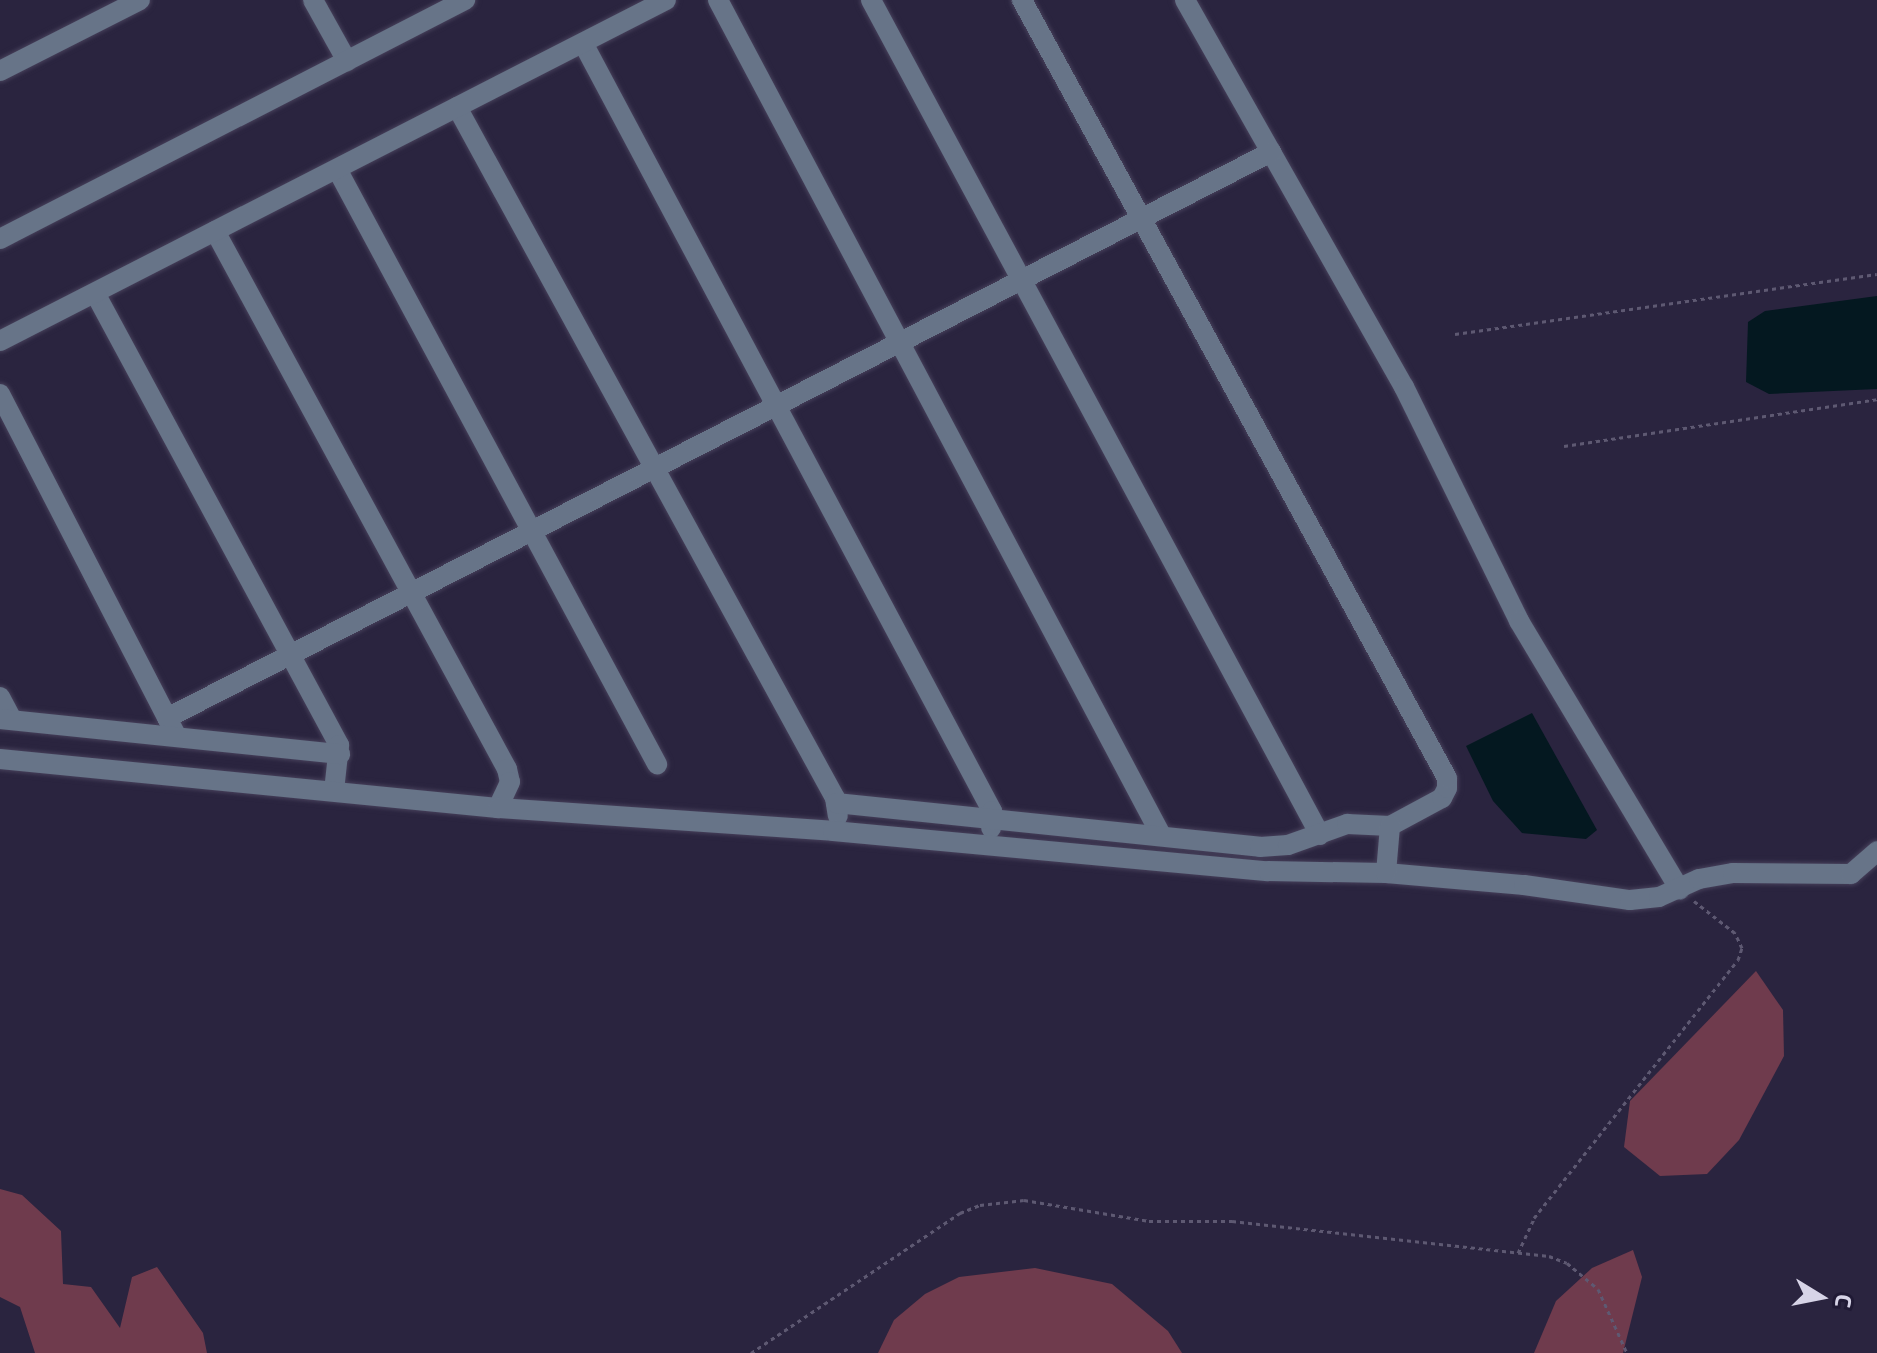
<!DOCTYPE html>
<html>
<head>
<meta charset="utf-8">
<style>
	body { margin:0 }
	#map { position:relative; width:1877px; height:1353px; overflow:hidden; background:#2a243f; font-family:"Exo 2",sans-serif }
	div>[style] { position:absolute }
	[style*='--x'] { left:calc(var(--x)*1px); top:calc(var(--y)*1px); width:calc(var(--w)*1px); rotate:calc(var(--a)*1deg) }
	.green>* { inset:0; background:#6f3b4d }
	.water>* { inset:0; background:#041820 }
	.path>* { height:3px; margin-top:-1.5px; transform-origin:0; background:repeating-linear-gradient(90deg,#5e5972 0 4px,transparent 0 8px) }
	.roads { filter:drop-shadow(0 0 2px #46405a) drop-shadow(0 0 2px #46405a) }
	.minor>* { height:20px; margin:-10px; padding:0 10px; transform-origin:10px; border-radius:10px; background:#677488 }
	span { translate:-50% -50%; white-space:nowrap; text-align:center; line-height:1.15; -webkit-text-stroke:8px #201a35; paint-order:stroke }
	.north { position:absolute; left:1781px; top:1257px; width:80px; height:80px; -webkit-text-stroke:6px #201a35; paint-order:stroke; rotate:100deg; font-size:22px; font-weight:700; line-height:32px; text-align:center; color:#d7d4e7 }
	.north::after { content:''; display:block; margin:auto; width:28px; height:36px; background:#d7d4e7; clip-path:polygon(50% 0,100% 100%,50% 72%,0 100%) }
</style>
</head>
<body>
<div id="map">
	<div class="green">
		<div style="clip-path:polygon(1756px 971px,1783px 1010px,1784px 1056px,1739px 1140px,1707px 1174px,1660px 1176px,1624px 1147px,1630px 1101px)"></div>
		<div style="clip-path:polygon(0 1189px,22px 1195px,61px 1231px,63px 1284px,91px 1287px,120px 1328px,132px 1277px,157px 1267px,203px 1333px,207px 1353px,35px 1353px,20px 1307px,0 1297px)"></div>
		<div style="clip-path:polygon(1633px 1250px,1642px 1277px,1623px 1353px,1534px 1353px,1556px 1301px,1592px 1268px)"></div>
		<div style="clip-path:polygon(1035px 1268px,1112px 1284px,1168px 1331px,1182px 1353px,878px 1353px,894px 1320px,925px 1294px,959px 1277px)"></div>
	</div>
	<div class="water">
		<div style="clip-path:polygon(1877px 296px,1877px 389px,1769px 394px,1746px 382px,1748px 322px,1765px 311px)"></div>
		<div style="clip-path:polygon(1532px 713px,1597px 830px,1586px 839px,1522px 833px,1493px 801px,1466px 746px)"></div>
	</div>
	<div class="path">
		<div style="--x:1455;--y:334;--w:426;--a:-8.1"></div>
		<div style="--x:1564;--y:446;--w:317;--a:-8.5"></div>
		<div style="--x:1518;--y:1253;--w:38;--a:-65"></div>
		<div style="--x:1534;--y:1218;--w:329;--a:-51.7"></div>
		<div style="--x:1738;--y:960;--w:13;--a:-72"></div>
		<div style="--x:1742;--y:948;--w:17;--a:-115"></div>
		<div style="--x:1735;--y:933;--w:52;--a:-142"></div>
		<div style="--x:751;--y:1353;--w:252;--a:-33.8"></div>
		<div style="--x:960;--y:1213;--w:22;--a:-22"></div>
		<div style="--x:980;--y:1205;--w:44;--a:-6.5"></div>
		<div style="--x:1024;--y:1200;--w:127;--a:9.5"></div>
		<div style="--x:1149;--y:1221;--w:83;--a:0"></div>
		<div style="--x:1232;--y:1221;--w:319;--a:6.3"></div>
		<div style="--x:1549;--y:1256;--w:19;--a:21"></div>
		<div style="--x:1567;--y:1263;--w:40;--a:40"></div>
		<div style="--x:1598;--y:1289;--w:70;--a:65.6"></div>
	</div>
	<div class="roads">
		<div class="minor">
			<div style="--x:313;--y:0;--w:70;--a:60.9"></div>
			<div style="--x:718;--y:0;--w:945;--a:62.05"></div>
			<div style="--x:871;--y:0;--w:948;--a:61.73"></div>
			<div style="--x:1185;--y:0;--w:445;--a:60.5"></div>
			<div style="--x:1404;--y:387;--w:261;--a:63.8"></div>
			<div style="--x:1519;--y:621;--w:313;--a:59.1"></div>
			<div style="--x:583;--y:43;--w:870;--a:61.96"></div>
			<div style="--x:992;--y:811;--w:17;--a:93"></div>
			<div style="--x:0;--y:71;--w:157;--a:-26.9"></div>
			<div style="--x:457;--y:107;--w:788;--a:61.32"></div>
			<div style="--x:835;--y:798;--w:18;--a:81"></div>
			<div style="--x:337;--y:169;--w:676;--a:61.73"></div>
			<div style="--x:215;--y:231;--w:612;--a:61.51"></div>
			<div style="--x:507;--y:769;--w:13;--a:77"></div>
			<div style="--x:510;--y:782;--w:29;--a:115"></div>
			<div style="--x:0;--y:239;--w:523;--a:-27.2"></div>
			<div style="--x:95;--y:293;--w:514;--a:61.64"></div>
			<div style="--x:339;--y:745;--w:46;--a:96.2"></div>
			<div style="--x:0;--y:341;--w:748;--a:-27.11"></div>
			<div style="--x:0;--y:394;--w:386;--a:62.7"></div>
			<div style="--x:0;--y:697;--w:26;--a:62"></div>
			<div style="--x:167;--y:718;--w:1241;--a:-27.14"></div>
			<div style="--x:0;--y:719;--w:342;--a:5.9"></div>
			<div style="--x:0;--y:759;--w:500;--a:5.62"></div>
			<div style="--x:498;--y:808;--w:336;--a:3.9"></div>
			<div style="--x:833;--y:831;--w:437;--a:5.3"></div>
			<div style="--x:1268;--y:871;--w:118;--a:1"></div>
			<div style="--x:1386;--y:873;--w:139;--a:5"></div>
			<div style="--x:1524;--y:885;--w:107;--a:8.1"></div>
			<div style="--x:1630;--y:900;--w:29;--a:-6"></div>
			<div style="--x:1659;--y:897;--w:44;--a:-24.2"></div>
			<div style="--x:1699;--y:879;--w:35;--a:-10"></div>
			<div style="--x:1733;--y:873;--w:118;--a:0.5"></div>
			<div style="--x:1851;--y:874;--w:35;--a:-41"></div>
			<div style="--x:836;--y:803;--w:426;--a:5.9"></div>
			<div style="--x:1260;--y:847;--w:28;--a:-4"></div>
			<div style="--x:1288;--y:845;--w:63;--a:-19.6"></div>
			<div style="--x:1347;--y:824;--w:43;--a:2.7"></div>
			<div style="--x:1390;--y:826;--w:59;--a:-28.3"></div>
			<div style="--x:1442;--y:798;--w:11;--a:-63"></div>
			<div style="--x:1447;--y:788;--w:10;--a:-90"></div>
			<div style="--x:1447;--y:778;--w:887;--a:-118.65"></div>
			<div style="--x:1386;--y:873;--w:47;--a:-85.1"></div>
		</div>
	</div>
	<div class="north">С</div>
</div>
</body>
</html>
